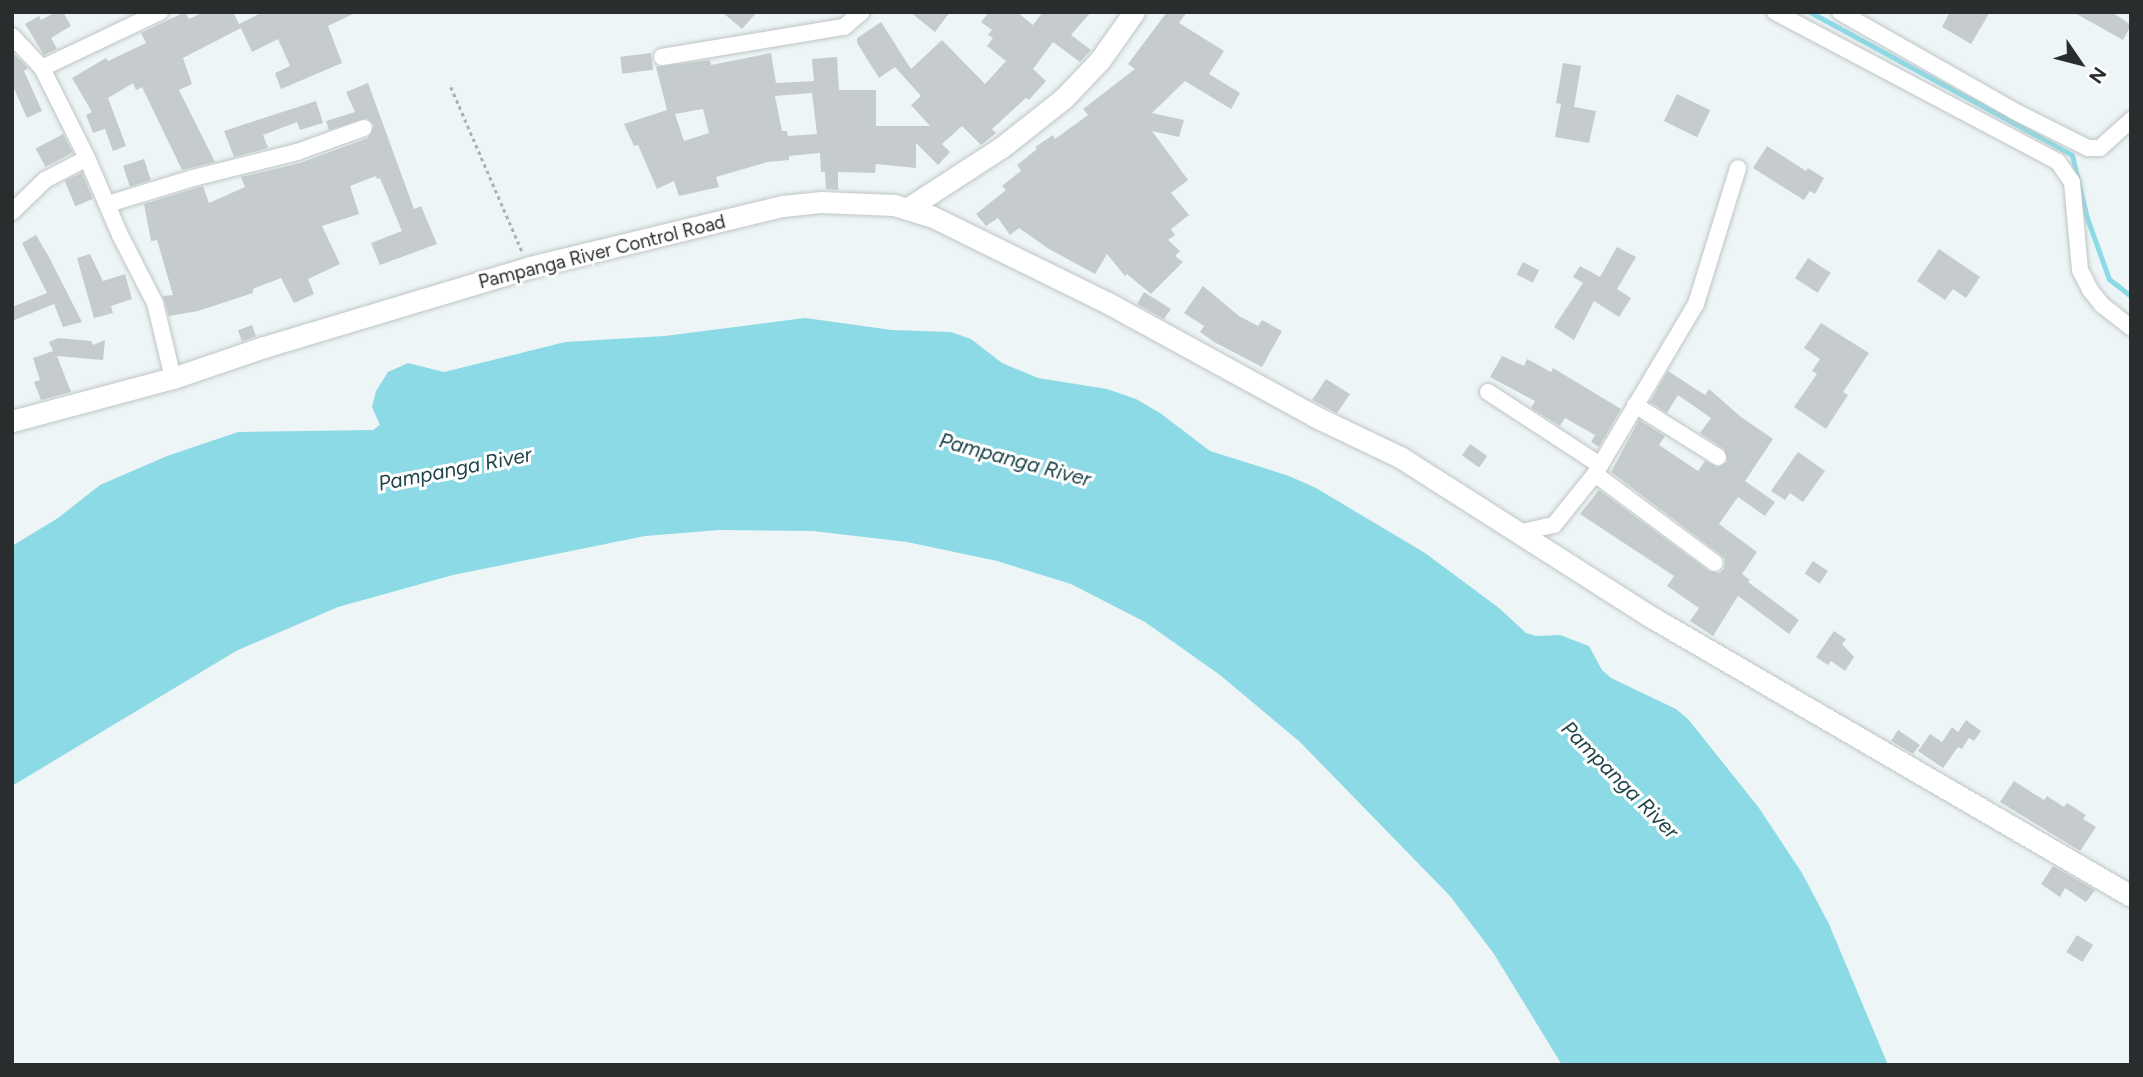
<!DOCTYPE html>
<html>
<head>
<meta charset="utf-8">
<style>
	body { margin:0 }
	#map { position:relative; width:2143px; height:1077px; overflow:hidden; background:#eef5f6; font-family:Figtree,sans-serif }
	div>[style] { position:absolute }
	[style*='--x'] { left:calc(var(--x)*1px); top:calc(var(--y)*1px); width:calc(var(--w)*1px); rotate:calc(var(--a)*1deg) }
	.water>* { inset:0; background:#8cdae5 }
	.stream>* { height:5px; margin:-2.5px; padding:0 2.5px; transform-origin:2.5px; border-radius:2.5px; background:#8cdae5 }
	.building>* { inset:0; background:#c6cccd; transform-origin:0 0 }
	.path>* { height:2.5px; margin-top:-1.25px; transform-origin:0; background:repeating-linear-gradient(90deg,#abb1b1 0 3.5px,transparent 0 7px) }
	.roads { filter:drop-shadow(0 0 2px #bfc5c6) drop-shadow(0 0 2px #bfc5c6) }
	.minor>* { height:16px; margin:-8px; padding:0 8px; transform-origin:8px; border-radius:8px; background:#fff }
	.major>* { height:21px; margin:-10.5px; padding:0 10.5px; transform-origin:10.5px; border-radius:10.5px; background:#fff }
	span { translate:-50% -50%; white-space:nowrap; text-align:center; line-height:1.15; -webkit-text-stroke:6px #fff; paint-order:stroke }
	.street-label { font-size:19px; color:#2a2d2d }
	.water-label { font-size:21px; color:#1e4449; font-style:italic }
	.frame { position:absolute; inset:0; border:14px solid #2a2d2d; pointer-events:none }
	.north { position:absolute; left:2045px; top:28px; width:70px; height:70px; -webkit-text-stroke:5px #fff; paint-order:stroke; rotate:125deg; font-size:19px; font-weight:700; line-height:28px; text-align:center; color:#2a2d2d }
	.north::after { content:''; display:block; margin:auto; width:24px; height:32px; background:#2a2d2d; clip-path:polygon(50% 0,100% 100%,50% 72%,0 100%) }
</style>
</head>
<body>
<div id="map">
	<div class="water">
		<div style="clip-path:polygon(805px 318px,892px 330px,951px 332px,971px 339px,1002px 363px,1038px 378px,1107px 389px,1136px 399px,1160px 413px,1210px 451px,1289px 476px,1316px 488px,1425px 553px,1499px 608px,1526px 633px,1536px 636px,1560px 635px,1589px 646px,1602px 670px,1611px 678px,1676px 709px,1688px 719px,1759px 808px,1802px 873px,1829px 924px,1888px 1065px,1562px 1065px,1494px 954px,1450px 896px,1300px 742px,1220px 675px,1145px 622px,1071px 584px,997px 561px,907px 542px,813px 531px,719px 530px,645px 536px,453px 575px,338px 607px,236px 651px,12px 786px,12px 546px,58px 518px,100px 485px,167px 456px,238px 432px,373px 430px,380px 425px,372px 407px,376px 391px,388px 372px,408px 363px,444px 372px,565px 342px,665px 336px)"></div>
	</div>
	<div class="stream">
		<div style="--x:1810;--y:12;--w:298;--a:28.6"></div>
		<div style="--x:2072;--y:155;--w:65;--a:76.6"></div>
		<div style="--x:2087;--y:218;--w:65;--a:70.2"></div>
		<div style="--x:2109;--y:279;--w:28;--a:38"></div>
	</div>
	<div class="building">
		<div style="clip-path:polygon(56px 12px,63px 12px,71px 26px,51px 38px,57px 49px,44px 55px,25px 24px,39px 16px,41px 20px)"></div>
		<div style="clip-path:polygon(185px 12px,189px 19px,204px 12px,233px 12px,241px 28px,183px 58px,192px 84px,179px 90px,215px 162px,182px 170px,142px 87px,136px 90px,133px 83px,108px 98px,126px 146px,113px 151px,105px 129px,93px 133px,86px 115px,92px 112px,72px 78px,106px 58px,108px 61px,146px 43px,141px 33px)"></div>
		<div style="clip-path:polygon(263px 12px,357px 12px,328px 26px,342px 63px,281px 89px,275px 73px,290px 66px,278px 39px,252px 52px,239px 24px)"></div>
		<div style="clip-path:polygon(722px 12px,757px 12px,742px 29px)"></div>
		<div style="clip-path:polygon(910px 12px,950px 12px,935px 32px)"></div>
		<div style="clip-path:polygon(evenodd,989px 12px,1017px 12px,1033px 25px,1043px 12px,1091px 12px,1071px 35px,1091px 50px,1080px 62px,1053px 42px,1033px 69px,1046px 81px,1029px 100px,1026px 98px,992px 129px,996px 133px,981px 145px,962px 126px,942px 144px,950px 152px,938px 165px,916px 143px,916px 168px,876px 164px,875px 173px,838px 172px,838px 190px,826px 189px,825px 172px,821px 172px,820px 153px,789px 156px,789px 160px,767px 162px,716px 177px,719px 187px,679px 196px,674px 181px,657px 189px,638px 145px,634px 146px,624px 124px,667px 110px,656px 67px,710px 60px,711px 65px,771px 53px,776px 83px,814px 81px,812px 59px,837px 57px,839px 90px,876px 90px,876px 126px,930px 126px,911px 105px,921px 96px,895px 67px,879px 78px,857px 43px,857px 38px,881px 22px,911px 69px,942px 40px,985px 84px,1006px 61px,987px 46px,993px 38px,988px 35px,992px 30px,981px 22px,989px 12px,812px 93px,817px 134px,788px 136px,787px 131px,782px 131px,775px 96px,812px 93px,989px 12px,703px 109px,709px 133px,684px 141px,675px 114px,703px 109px)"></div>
		<div style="clip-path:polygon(1167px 12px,1187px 12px,1179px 23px,1224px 51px,1209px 74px,1240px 93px,1231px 109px,1185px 81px,1152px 113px,1184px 120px,1179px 137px,1152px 131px,1188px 180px,1171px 193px,1189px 215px,1171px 229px,1175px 235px,1168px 240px,1180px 251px,1175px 256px,1183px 262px,1151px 294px,1127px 274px,1125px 276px,1107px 254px,1095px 274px,1049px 249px,1019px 228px,1010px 235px,998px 218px,986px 226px,976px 214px,1006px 190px,1002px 186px,1021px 171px,1017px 165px,1037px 149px,1035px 147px,1053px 135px,1055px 139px,1088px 115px,1083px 109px,1135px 69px,1128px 64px)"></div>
		<div style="clip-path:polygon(1950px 12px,1990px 12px,1971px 44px,1942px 27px)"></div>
		<div style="clip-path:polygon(2073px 12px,2112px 12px,2131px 25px,2123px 40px)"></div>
		<div style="clip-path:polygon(12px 52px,28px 68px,24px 71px,42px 111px,27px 118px,12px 84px)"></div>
		<div style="left:651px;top:53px;width:17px;height:31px;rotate:83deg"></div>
		<div style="clip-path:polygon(1563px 63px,1581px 66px,1574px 107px,1596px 111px,1589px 143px,1555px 137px,1561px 104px,1556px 103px)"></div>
		<div style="clip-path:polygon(368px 83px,414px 209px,421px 206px,437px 244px,380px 265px,371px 243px,402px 231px,380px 178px,377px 179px,376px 176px,350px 186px,359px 214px,322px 226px,340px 264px,308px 279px,314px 294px,294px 303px,281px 278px,253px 289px,253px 293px,198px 311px,169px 316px,163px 296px,173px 295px,157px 240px,151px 241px,144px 204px,203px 186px,209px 203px,245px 187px,241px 177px,300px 163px,368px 138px,374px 125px,367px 118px,329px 130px,326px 121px,355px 112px,346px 92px)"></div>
		<div style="left:1677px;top:94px;width:37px;height:30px;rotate:26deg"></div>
		<div style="clip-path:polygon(316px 101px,323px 123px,300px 130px,297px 122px,263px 135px,268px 148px,234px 157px,224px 131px)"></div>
		<div style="left:63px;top:134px;width:21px;height:31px;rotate:62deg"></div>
		<div style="clip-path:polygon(1767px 146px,1806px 171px,1808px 168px,1824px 178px,1815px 194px,1810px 191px,1804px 200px,1753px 168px)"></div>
		<div style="left:144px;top:159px;width:22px;height:22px;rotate:72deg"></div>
		<div style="left:82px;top:173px;width:28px;height:19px;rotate:67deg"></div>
		<div style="clip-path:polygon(36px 235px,50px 259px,82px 322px,63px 327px,54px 304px,12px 321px,12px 307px,47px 293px,22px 243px)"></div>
		<div style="clip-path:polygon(1617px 247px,1636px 257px,1617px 289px,1631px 298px,1619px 317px,1594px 301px,1574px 340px,1554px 327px,1583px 283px,1573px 277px,1580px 266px,1600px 277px)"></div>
		<div style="clip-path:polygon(1939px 249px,1980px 277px,1966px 298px,1953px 289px,1945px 300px,1917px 281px)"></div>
		<div style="clip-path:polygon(90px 254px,103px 281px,125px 274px,132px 299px,111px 306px,113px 313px,94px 318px,77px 258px)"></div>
		<div style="left:1808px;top:258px;width:27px;height:24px;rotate:33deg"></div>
		<div style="left:1523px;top:262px;width:18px;height:14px;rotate:27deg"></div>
		<div style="clip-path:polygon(1203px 286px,1239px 316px,1258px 326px,1262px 320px,1282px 331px,1262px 367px,1214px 342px,1200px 332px,1204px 326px,1184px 313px)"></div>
		<div style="clip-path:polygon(1144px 292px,1171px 309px,1164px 319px,1137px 304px)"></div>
		<div style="clip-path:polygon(1821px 323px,1869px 353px,1843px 392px,1848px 395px,1826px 429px,1794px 407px,1817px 374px,1812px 371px,1820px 359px,1804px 348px)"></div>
		<div style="left:252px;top:325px;width:12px;height:15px;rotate:70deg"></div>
		<div style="clip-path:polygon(58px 338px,91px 341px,93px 345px,105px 340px,103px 360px,57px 356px,71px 392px,41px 400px,34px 382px,40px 380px,33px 358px,53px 351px,49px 342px)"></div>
		<div style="clip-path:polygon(1502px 356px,1524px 366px,1527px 359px,1551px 372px,1553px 368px,1621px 409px,1599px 447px,1591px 442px,1595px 435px,1565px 418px,1560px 426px,1531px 408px,1535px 401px,1490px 377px)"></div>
		<div style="clip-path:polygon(1668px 371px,1705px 395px,1709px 389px,1741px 417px,1773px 439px,1745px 481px,1775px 502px,1765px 516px,1738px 497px,1719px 524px,1757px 552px,1742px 574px,1750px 580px,1748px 582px,1799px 620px,1789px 634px,1738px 596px,1713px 636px,1690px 621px,1699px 608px,1667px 586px,1674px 576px,1580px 514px,1599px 490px,1709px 571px,1719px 573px,1724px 569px,1725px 559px,1721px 555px,1611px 472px,1639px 420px,1665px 436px,1659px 445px,1698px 471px,1705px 461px,1718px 467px,1727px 462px,1724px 449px,1700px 433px,1711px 418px,1678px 395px,1667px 413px,1650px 402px)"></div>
		<div style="clip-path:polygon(1326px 379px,1350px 394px,1337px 413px,1312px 400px)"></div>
		<div style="left:1470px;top:444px;width:21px;height:14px;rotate:35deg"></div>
		<div style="clip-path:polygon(1798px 452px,1825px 471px,1803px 502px,1790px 493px,1785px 500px,1771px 491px)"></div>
		<div style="left:1813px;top:561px;width:18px;height:15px;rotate:34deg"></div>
		<div style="clip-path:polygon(1834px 631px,1846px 639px,1842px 644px,1854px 657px,1845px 671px,1831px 661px,1828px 665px,1816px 657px)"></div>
		<div style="clip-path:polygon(1966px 720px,1981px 731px,1974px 741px,1969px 738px,1962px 749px,1958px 747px,1943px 768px,1918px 751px,1930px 734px,1942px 742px,1952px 727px,1958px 732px)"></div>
		<div style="clip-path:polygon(1898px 730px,1920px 745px,1913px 754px,1891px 741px)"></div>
		<div style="clip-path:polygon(2014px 781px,2044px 800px,2047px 796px,2064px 807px,2067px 803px,2086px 815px,2083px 819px,2096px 827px,2080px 851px,2000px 802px)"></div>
		<div style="clip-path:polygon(2053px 866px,2095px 890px,2086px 902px,2065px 888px,2060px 897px,2041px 884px)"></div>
		<div style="left:2077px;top:935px;width:19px;height:20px;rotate:32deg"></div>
	</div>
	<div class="path">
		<div style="--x:451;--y:87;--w:179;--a:66.6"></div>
	</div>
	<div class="roads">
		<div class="minor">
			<div style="--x:1775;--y:12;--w:320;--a:27.9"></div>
			<div style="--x:2058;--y:162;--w:24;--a:55"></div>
			<div style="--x:2072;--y:182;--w:88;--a:84.8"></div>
			<div style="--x:2080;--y:270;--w:22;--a:63"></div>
			<div style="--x:2090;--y:290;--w:19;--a:51"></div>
			<div style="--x:2102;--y:305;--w:37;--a:38"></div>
			<div style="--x:1840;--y:12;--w:200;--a:29.6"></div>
			<div style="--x:2014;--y:111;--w:83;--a:26.6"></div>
			<div style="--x:2088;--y:148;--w:12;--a:0"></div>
			<div style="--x:2100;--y:148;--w:42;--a:-42.1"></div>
			<div style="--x:12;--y:36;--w:44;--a:46.8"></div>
			<div style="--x:42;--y:68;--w:101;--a:63.4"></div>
			<div style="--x:87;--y:158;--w:84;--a:66.8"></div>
			<div style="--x:120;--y:235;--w:76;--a:62.8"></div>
			<div style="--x:155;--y:303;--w:77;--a:76.5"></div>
			<div style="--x:662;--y:57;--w:184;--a:-9.4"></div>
			<div style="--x:844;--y:27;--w:23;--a:-40"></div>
			<div style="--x:42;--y:68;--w:131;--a:-25.4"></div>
			<div style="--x:108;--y:204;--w:89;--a:-17"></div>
			<div style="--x:193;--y:178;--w:107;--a:-14"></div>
			<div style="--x:297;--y:152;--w:71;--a:-19.7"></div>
			<div style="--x:12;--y:212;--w:46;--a:-44.1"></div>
			<div style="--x:45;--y:180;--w:47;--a:-27.6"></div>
			<div style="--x:1488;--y:392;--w:134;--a:33.1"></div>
			<div style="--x:1635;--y:405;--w:98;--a:32.1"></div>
			<div style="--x:1595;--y:474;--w:149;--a:36.6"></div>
			<div style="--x:1518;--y:533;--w:37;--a:-13"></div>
			<div style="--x:1554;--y:525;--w:65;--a:-51.2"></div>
			<div style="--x:1595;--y:474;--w:198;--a:-59.3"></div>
			<div style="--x:1696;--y:304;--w:142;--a:-72.8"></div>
		</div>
		<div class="major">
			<div style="--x:908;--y:208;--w:112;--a:-33"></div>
			<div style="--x:1002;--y:147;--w:79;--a:-38.3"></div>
			<div style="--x:1064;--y:98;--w:52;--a:-46.5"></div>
			<div style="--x:1100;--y:60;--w:59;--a:-54.7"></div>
			<div style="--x:12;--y:421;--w:167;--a:-15"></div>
			<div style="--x:173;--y:378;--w:96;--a:-18.8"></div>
			<div style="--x:264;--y:347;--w:278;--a:-16.7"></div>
			<div style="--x:530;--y:267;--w:260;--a:-13.6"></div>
			<div style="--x:783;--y:206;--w:37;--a:-6"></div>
			<div style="--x:820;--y:202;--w:74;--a:2.3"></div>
			<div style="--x:894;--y:205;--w:39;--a:17"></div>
			<div style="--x:931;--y:216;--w:197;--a:26.2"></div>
			<div style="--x:1108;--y:303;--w:235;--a:28.7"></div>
			<div style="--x:1314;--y:416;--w:95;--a:25.5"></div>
			<div style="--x:1400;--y:457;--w:300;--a:32.5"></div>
			<div style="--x:1653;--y:618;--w:553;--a:30.18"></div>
		</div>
	</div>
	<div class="street-label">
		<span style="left:602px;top:252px;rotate:-14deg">Pampanga River Control Road</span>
	</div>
	<div class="water-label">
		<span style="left:1015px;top:460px;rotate:15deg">Pampanga River</span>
		<span style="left:455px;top:469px;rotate:-11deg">Pampanga River</span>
		<span style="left:1620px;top:780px;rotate:45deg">Pampanga River</span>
	</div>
	<div class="frame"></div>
	<div class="north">N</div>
</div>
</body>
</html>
